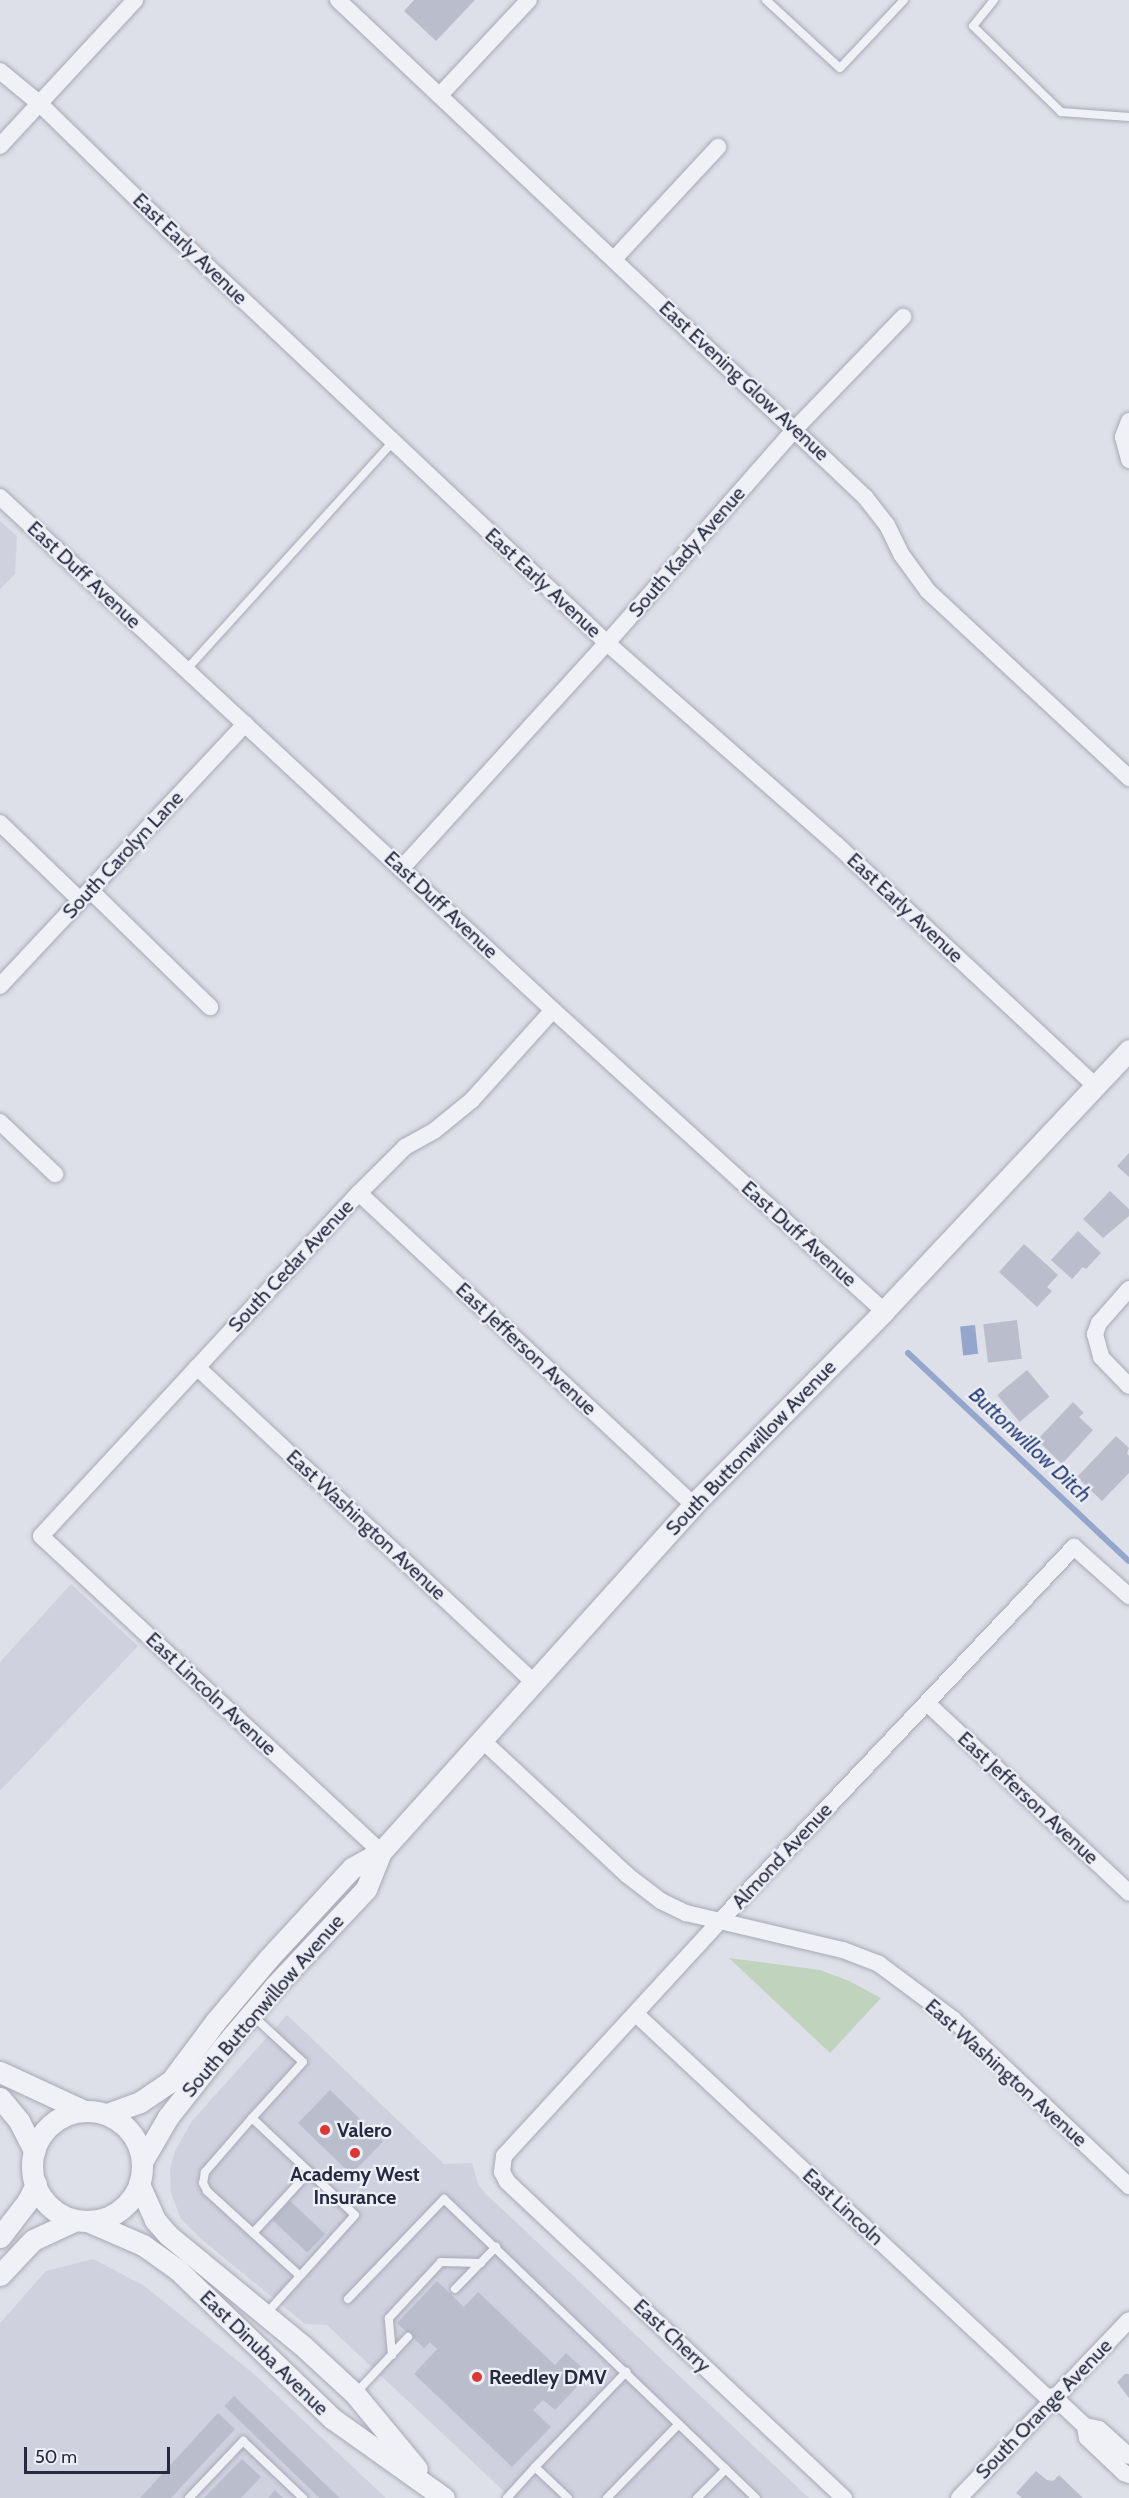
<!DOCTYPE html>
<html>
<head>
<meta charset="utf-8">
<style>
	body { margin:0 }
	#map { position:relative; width:1129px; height:2498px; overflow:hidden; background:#dde0e8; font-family:Cabin,sans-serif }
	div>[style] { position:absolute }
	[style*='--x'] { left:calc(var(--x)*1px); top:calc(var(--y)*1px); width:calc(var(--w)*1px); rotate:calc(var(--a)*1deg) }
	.built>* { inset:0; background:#cfd2de }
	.green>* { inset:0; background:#bfd3bd }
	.water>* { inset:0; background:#94a6cc; transform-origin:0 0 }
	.stream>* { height:6px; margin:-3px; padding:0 3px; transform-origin:3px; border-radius:3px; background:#94a6cc }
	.building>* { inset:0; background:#babdcc; transform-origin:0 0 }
	.roads { filter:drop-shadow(0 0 2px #a6a9b6) drop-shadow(0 0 2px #a6a9b6) }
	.service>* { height:8px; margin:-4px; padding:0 4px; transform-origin:4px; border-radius:4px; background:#f0f1f6 }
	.minor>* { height:16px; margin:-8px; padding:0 8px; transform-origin:8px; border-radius:8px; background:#f0f1f6 }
	.tertiary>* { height:21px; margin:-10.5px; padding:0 10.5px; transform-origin:10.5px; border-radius:10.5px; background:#f0f1f6 }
	.tertiary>.ring { margin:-10.5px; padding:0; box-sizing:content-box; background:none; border:21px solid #f0f1f6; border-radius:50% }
	.dots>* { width:16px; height:16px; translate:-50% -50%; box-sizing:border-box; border:3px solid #edeff6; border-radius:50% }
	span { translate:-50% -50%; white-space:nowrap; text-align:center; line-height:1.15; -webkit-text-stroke:4.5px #edeff6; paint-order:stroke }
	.street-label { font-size:20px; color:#252a41 }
	.poi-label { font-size:20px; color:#252a41; font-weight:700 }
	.left { translate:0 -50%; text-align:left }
	.water-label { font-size:21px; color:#2b4078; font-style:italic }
	.scale { position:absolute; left:24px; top:2447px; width:146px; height:27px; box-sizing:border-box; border:3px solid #252a41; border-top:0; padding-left:8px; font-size:18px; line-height:21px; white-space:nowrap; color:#252a41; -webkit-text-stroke:4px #edeff6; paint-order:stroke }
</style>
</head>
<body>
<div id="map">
	<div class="built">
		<div style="clip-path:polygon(0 521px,17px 536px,15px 574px,0 589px)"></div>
		<div style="clip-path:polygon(71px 1584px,138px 1646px,0 1791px,0 1662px)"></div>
		<div style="clip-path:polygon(287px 2015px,444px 2164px,472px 2163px,478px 2184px,484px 2192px,809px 2498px,511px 2498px,327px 2325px,305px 2324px,201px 2239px,181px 2219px,171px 2193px,170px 2169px,175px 2151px,192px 2121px)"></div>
		<div style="clip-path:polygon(93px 2259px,143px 2285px,254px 2374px,386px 2498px,0 2498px,0 2323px,46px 2271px)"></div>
	</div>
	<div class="green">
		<div style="clip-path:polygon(729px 1958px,820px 1970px,849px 1981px,881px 1998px,830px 2053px)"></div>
	</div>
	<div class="water">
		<div style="left:975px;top:1325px;width:29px;height:15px;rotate:84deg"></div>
	</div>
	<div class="stream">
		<div style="--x:908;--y:1353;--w:303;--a:43.3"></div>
	</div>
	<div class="building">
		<div style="clip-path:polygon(414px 0,475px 0,436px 41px,404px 11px)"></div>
		<div style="clip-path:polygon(1129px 1153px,1129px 1177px,1117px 1166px)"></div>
		<div style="clip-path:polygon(1110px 1191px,1129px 1209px,1129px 1216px,1103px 1238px,1083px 1219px)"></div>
		<div style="clip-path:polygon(1078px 1231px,1101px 1253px,1086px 1269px,1083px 1267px,1072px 1279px,1051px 1260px)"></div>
		<div style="clip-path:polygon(1024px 1244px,1058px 1275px,1047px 1287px,1052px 1291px,1037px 1307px,999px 1272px)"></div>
		<div style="left:1017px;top:1320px;width:39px;height:34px;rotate:83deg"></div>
		<div style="left:1027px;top:1370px;width:35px;height:39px;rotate:50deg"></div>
		<div style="clip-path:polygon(1073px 1402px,1084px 1413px,1079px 1417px,1093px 1430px,1062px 1464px,1037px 1440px)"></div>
		<div style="clip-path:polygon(1116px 1436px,1129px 1448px,1127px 1453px,1129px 1456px,1129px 1473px,1102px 1501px,1077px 1477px)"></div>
		<div style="left:330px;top:2090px;width:74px;height:46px;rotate:44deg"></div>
		<div style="left:290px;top:2201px;width:48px;height:26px;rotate:43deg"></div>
		<div style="clip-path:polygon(437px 2281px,464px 2307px,478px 2292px,555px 2365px,566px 2353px,589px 2374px,555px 2410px,543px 2400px,533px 2410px,551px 2427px,512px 2467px,414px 2374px,437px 2349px,430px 2342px,424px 2348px,397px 2323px)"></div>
		<div style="clip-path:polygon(1125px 2374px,1129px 2374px,1129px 2398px,1117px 2382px)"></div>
		<div style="left:234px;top:2396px;width:148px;height:14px;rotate:44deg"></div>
		<div style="clip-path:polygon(218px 2413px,235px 2429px,171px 2498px,140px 2498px)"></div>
		<div style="clip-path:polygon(242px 2459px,261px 2477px,241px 2498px,204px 2498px)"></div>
		<div style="clip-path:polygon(1036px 2471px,1047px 2480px,1053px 2481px,1059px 2475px,1083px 2498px,1022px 2498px,1016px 2493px)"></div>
		<div style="clip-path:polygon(275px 2490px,283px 2498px,268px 2498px)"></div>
	</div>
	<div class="roads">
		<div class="service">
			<div style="--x:766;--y:0;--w:100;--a:42.6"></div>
			<div style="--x:840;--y:68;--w:93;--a:-46.7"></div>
			<div style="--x:994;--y:0;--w:33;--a:129"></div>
			<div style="--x:973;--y:26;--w:123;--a:44.3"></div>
			<div style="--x:1061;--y:112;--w:68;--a:4.2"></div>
			<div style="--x:186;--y:670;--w:308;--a:-47.8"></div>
			<div style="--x:252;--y:2015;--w:69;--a:42.7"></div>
			<div style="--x:303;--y:2062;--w:76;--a:132.3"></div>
			<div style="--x:252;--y:2118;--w:141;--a:43.3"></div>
			<div style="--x:355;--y:2215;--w:133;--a:132"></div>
			<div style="--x:252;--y:2118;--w:72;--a:131"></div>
			<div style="--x:205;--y:2172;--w:11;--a:100"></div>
			<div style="--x:203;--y:2183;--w:9;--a:63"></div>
			<div style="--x:207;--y:2191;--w:125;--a:42.4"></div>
			<div style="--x:253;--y:2233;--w:83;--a:-47.4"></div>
			<div style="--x:455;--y:2289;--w:59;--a:-45.7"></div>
			<div style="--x:348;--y:2299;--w:139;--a:-46.2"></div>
			<div style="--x:444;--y:2199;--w:432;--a:43.8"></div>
			<div style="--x:392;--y:2355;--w:37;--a:-95"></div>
			<div style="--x:389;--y:2318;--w:76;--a:-47.1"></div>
			<div style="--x:441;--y:2262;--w:40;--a:1.4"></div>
			<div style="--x:355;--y:2394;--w:78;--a:-47.1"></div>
			<div style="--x:535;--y:2467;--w:132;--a:-46.2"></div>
			<div style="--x:189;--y:2498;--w:79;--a:-46.5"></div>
			<div style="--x:243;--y:2441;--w:83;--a:43.5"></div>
			<div style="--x:507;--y:2498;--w:42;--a:-47.9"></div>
			<div style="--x:535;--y:2467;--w:45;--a:43.2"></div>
			<div style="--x:607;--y:2498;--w:103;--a:-45.8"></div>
			<div style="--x:697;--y:2498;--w:41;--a:-45"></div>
		</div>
		<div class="minor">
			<div style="--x:338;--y:0;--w:724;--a:43.32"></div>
			<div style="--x:865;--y:497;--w:36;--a:52"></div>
			<div style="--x:887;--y:525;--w:32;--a:64"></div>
			<div style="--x:901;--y:554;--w:46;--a:53.9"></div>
			<div style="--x:928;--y:591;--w:275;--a:42.9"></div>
			<div style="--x:0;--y:71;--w:50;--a:39.4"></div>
			<div style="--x:39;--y:103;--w:180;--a:44.3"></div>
			<div style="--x:168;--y:229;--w:603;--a:43.32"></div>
			<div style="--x:607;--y:643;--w:306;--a:41.3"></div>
			<div style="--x:837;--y:845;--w:353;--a:43"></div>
			<div style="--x:440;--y:95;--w:130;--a:-46.9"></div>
			<div style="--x:0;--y:146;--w:199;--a:-47.2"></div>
			<div style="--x:614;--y:259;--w:153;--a:-47.1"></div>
			<div style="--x:1129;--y:421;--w:17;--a:111"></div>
			<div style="--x:1123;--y:437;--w:24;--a:75"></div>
			<div style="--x:0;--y:497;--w:754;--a:42.85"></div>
			<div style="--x:553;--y:1010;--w:447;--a:42.3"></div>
			<div style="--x:0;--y:823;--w:111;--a:43.9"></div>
			<div style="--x:401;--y:869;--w:306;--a:-47.7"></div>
			<div style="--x:607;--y:643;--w:285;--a:-48.7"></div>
			<div style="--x:795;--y:429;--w:156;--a:-46"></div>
			<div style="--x:90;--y:890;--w:168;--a:44.3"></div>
			<div style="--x:0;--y:986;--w:359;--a:-46.9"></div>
			<div style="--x:0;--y:1122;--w:76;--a:43.4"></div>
			<div style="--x:359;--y:1193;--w:457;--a:43"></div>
			<div style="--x:1129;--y:1289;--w:45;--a:131.4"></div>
			<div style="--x:1099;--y:1323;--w:12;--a:110"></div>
			<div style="--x:1095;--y:1334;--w:24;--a:75"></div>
			<div style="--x:1101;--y:1357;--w:40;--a:46"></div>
			<div style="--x:197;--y:1367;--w:463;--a:43.1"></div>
			<div style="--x:927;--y:1703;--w:277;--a:43.2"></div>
			<div style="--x:483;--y:1741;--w:197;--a:42.9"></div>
			<div style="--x:627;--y:1875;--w:43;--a:37.4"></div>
			<div style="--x:661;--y:1901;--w:28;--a:26"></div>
			<div style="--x:686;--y:1913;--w:161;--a:13.3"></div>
			<div style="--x:843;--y:1950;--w:39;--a:21"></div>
			<div style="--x:879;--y:1964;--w:92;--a:36.6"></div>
			<div style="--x:953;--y:2019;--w:243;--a:43.5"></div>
			<div style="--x:381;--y:1852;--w:464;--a:-137.1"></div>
			<div style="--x:41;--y:1536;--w:468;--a:-47.2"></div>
			<div style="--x:359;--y:1193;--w:65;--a:-45"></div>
			<div style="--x:405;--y:1147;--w:33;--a:-29"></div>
			<div style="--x:434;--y:1131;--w:49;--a:-39.2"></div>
			<div style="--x:472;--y:1100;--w:121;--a:-48"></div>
			<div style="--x:636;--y:2014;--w:566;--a:43"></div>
			<div style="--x:1053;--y:2396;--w:44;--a:43.2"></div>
			<div style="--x:1085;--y:2426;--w:14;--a:12"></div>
			<div style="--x:1099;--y:2429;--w:40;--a:42"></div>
			<div style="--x:1085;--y:2426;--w:12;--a:81"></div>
			<div style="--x:1087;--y:2438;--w:51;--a:43.4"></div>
			<div style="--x:1124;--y:2473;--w:5;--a:22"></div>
			<div style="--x:844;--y:2498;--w:463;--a:-136.8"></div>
			<div style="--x:507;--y:2181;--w:10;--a:-119"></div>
			<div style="--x:502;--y:2172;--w:16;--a:-83"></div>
			<div style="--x:504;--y:2156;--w:319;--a:-47.4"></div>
			<div style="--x:720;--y:1921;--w:515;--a:-46.57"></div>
			<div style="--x:1074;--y:1547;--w:74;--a:41.7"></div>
			<div style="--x:959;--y:2498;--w:246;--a:-46.3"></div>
		</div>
		<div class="tertiary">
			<div style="--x:0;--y:2072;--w:90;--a:24.9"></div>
			<div style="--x:0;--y:2098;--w:30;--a:50"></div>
			<div style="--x:19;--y:2121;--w:34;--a:63"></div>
			<div class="ring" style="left:32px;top:2111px;width:89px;height:89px"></div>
			<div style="--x:107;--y:2114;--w:35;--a:-20"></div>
			<div style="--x:140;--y:2102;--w:37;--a:-34"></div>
			<div style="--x:171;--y:2081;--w:74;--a:-53.3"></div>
			<div style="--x:215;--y:2022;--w:82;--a:-49.9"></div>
			<div style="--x:268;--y:1959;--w:124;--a:-47.3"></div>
			<div style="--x:352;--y:1868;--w:33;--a:-29"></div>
			<div style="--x:381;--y:1852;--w:467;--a:-48"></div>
			<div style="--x:693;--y:1505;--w:272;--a:-45.4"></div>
			<div style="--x:884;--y:1311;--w:358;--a:-46.8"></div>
			<div style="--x:143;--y:2160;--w:50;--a:-59.8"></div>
			<div style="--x:168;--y:2117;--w:89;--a:-51.8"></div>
			<div style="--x:223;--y:2047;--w:80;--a:-49.6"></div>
			<div style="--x:275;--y:1986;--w:133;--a:-46.8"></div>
			<div style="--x:366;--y:1889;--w:40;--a:-68"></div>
			<div style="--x:139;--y:2184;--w:39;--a:66"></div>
			<div style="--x:155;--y:2220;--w:20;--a:49"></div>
			<div style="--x:168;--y:2235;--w:173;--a:39.4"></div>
			<div style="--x:302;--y:2345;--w:72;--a:42.8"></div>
			<div style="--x:355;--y:2394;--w:97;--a:50.4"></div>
			<div style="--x:90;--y:2222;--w:58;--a:23.5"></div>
			<div style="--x:143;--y:2245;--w:43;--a:35.5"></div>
			<div style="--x:178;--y:2270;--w:215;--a:43.9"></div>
			<div style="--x:333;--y:2419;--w:136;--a:35.4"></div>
			<div style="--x:0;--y:2237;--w:44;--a:-52.4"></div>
			<div style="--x:27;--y:2202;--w:20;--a:-63"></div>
			<div style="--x:0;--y:2275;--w:48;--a:-46.7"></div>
			<div style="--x:33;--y:2240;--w:45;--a:-24.9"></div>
		</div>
	</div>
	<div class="dots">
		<div style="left:325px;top:2130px;background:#db3834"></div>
		<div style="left:355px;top:2153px;background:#db3834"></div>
		<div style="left:477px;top:2377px;background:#db3834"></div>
	</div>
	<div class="street-label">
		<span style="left:190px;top:249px;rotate:44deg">East Early Avenue</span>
		<span style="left:744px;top:381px;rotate:43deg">East Evening Glow Avenue</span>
		<span style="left:687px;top:552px;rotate:-49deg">South Kady Avenue</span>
		<span style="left:84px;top:575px;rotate:43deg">East Duff Avenue</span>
		<span style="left:543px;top:583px;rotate:43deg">East Early Avenue</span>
		<span style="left:123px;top:855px;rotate:-47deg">South Carolyn Lane</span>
		<span style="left:441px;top:905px;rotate:43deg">East Duff Avenue</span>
		<span style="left:905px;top:908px;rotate:43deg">East Early Avenue</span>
		<span style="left:799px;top:1234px;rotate:42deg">East Duff Avenue</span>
		<span style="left:291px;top:1266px;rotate:-47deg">South Cedar Avenue</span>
		<span style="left:526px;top:1349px;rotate:43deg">East Jefferson Avenue</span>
		<span style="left:751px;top:1448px;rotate:-46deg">South Buttonwillow Avenue</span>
		<span style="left:366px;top:1525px;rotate:43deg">East Washington Avenue</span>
		<span style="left:211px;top:1694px;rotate:43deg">East Lincoln Avenue</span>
		<span style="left:1028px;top:1798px;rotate:43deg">East Jefferson Avenue</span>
		<span style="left:782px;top:1856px;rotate:-47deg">Almond Avenue</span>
		<span style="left:263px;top:2006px;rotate:-49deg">South Buttonwillow Avenue</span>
		<span style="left:1006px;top:2073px;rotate:42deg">East Washington Avenue</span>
		<span style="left:843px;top:2207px;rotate:43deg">East Lincoln</span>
		<span style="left:672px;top:2336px;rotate:43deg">East Cherry</span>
		<span style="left:264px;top:2353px;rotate:44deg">East Dinuba Avenue</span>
		<span style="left:1044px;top:2409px;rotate:-46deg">South Orange Avenue</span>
	</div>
	<div class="poi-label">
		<span class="left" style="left:337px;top:2130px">Valero</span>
		<span style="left:355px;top:2186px">Academy West<br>Insurance</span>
		<span class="left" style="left:489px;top:2377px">Reedley DMV</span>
	</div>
	<div class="water-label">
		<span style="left:1030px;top:1445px;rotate:43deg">Buttonwillow Ditch</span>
	</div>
	<div class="scale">50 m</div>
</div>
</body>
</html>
